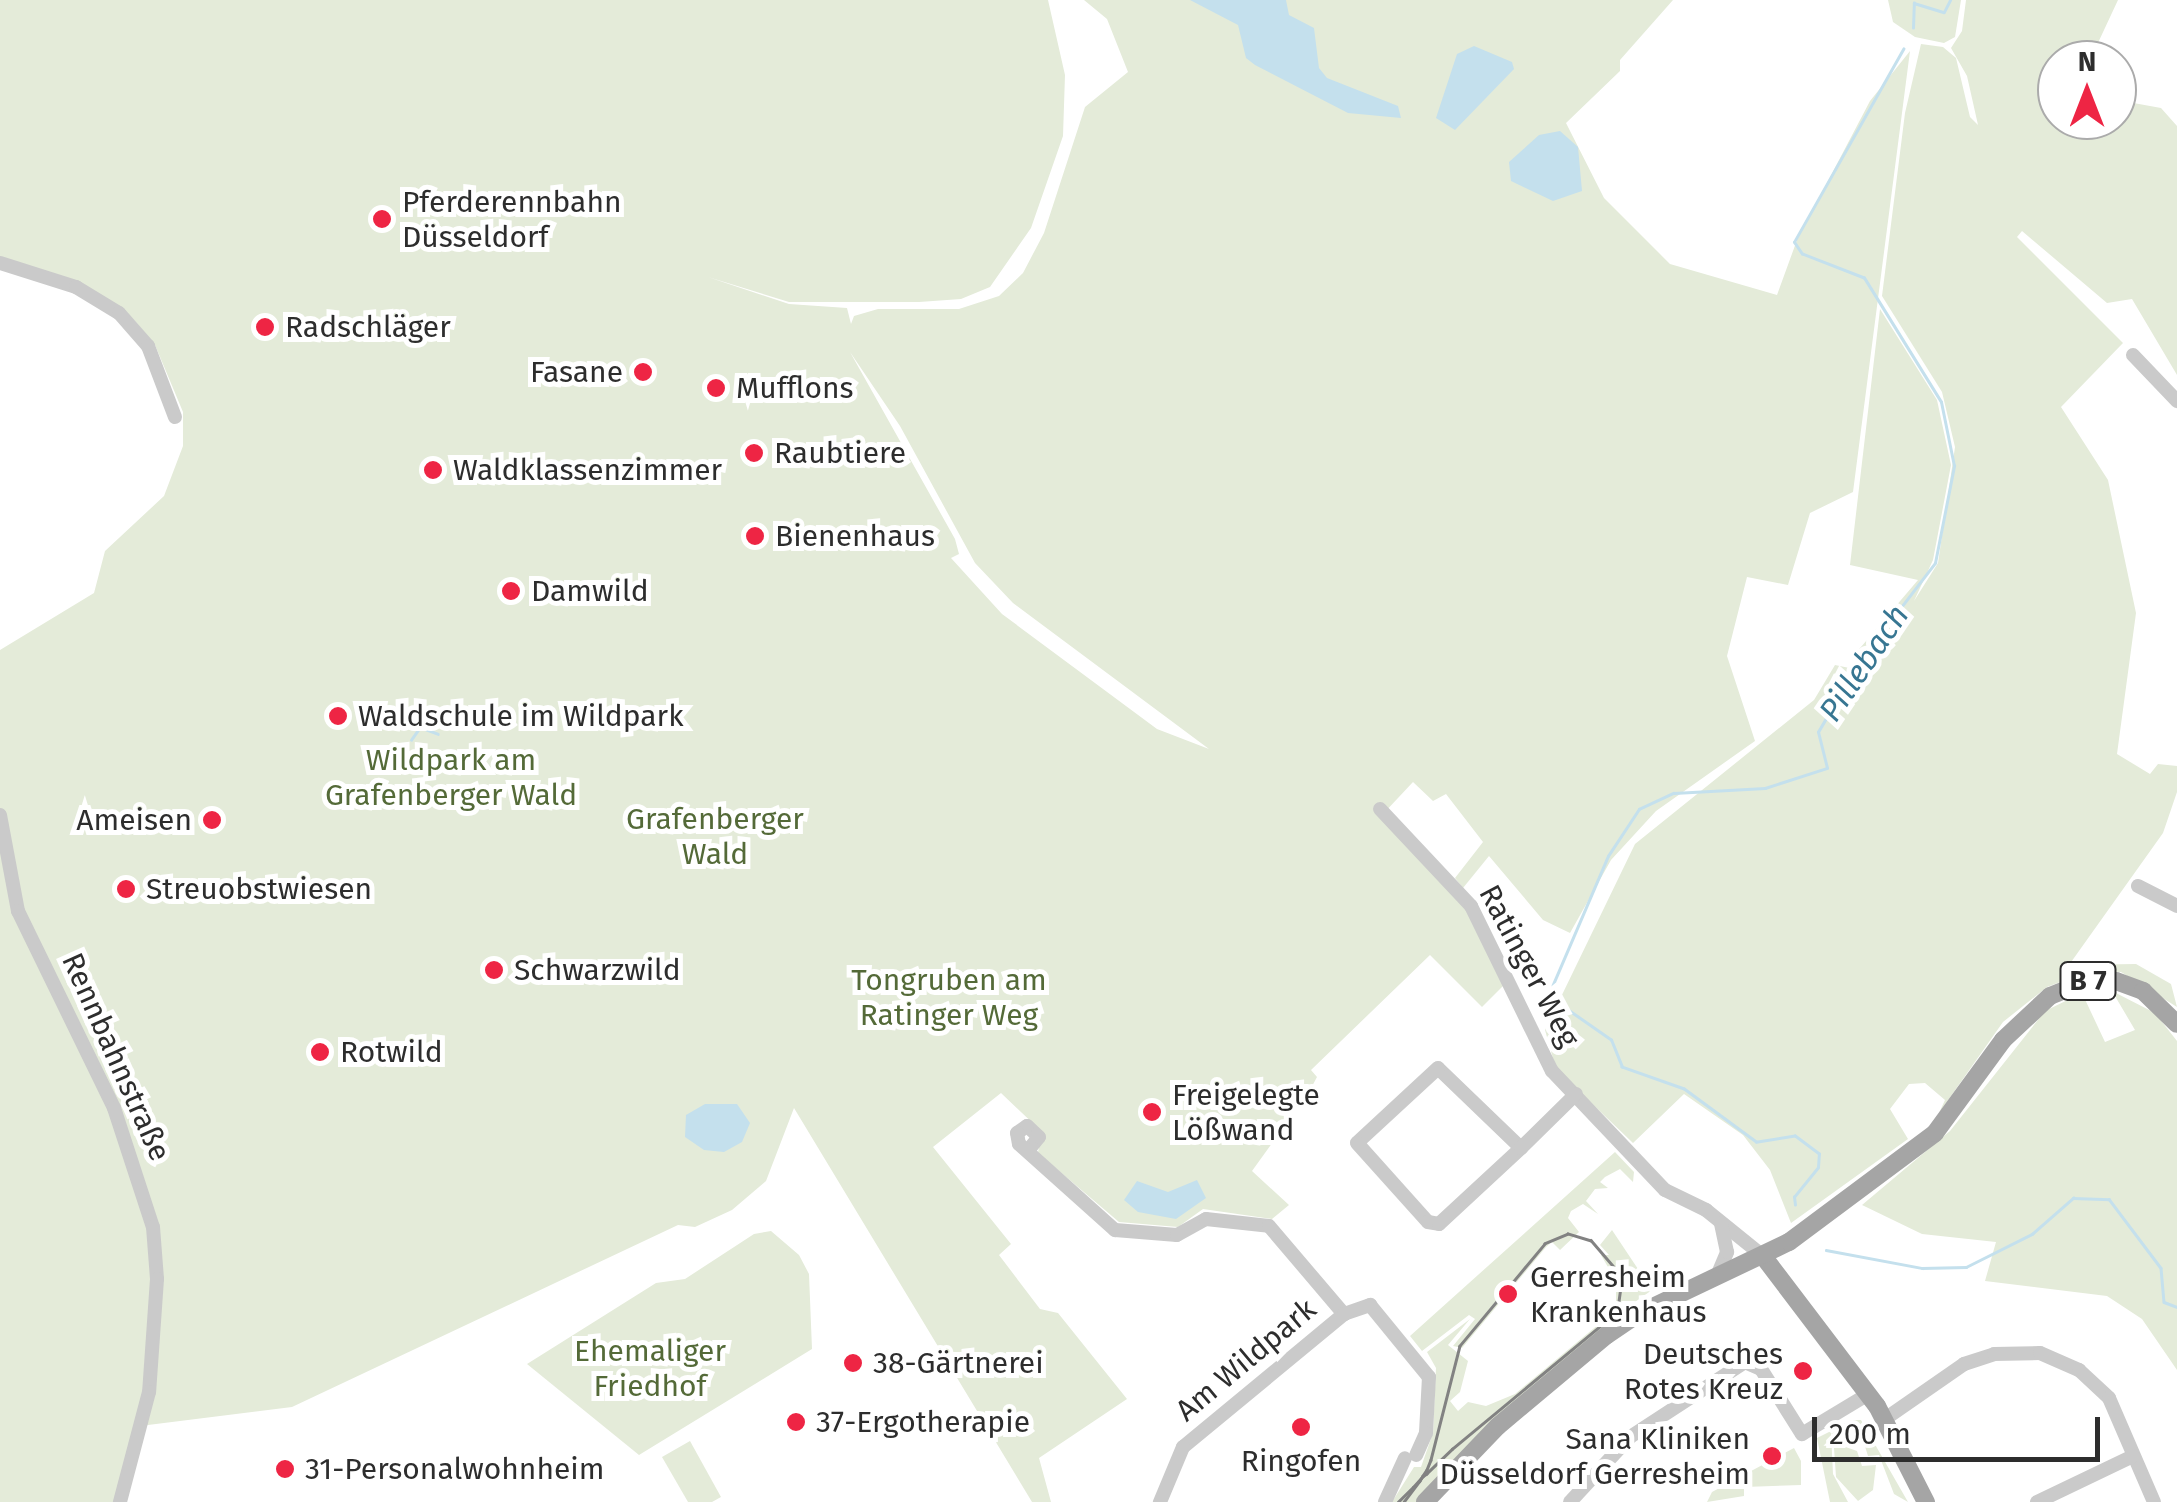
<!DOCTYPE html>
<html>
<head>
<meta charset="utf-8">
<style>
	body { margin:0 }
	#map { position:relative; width:2177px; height:1502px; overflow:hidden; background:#fff; font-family:"Fira Sans",sans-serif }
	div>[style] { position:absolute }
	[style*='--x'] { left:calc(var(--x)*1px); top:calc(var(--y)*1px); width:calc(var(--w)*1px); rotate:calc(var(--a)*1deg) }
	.green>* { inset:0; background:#e4ebd9 }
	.water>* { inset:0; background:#c4e0ed }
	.stream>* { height:2.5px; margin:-1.25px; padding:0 1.25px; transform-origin:1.25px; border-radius:1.25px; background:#c4e0ed }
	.minor>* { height:14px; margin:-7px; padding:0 7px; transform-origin:7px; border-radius:7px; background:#cacaca }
	.major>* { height:18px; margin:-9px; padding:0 9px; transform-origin:9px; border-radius:9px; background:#a5a5a5 }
	.tram>* { height:2.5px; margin:-1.25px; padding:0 1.25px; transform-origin:1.25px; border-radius:1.25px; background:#828282 }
	.dots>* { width:28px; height:28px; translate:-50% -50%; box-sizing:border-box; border:5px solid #fff; border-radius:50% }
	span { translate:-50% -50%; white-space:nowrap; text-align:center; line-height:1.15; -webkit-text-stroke:10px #fff; paint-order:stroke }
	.shield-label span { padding:2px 8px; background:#fff; border:2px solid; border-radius:8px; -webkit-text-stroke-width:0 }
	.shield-label { font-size:28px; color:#2d2d2d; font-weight:700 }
	.poi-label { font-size:30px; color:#2d2d2d }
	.left { translate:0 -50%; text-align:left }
	.right { translate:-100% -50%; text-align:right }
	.park-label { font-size:30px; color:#546a38 }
	.street-label { font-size:30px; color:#2d2d2d }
	.water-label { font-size:32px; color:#377692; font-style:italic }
	.north { position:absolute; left:2037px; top:40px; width:100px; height:100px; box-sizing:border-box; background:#fff; border:2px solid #ababab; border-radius:50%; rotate:0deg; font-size:28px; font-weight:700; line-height:40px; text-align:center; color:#2d2d2d }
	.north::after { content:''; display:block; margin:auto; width:35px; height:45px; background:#ee2544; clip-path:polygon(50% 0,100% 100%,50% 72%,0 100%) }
	.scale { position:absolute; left:1812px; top:1417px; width:288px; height:45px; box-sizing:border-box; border:5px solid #2d2d2d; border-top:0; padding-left:12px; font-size:30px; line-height:35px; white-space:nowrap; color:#2d2d2d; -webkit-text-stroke:8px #fff; paint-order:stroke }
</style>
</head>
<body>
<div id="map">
	<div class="green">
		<div style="clip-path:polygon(evenodd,0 0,1048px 0,1065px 75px,1063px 136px,1031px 228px,990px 287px,961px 299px,919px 302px,789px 302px,708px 277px,789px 304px,847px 308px,851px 324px,854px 316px,878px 309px,959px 309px,999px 296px,1023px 273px,1044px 233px,1085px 107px,1128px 72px,1107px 19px,1084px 0,1673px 0,1620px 60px,1620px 71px,1566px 123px,1604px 198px,1670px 264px,1777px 295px,1797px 240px,1870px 101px,1910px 51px,1853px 492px,1810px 513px,1788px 585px,1747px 577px,1727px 656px,1755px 741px,1656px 811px,1611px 860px,1570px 933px,1543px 920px,1489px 856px,1463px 888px,1455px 878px,1483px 842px,1446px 794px,1433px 801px,1413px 782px,1383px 814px,1452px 882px,1504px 985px,1482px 1007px,1430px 955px,1311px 1070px,1317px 1077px,1309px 1092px,1252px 1171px,1289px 1205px,1272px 1219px,1203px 1209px,1178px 1227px,1119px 1222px,1038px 1153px,1041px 1131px,1001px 1093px,933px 1147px,1011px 1244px,999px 1255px,1040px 1309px,1058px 1313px,1127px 1399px,1039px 1458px,1051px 1502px,1032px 1502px,794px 1108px,766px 1181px,732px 1210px,695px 1227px,678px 1225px,292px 1407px,140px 1426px,115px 1502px,0 1502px,0 650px,94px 593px,105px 551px,164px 496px,183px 446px,183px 412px,155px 345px,135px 321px,85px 285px,0 258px,0 0,850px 352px,900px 426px,975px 563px,1013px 603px,1209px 749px,1157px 729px,1002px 614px,951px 558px,959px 554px,955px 539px,850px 352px)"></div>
		<div style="clip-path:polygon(1888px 0,1961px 0,1955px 37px,1944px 43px,1915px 37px,1893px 22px)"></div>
		<div style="clip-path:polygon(1966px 0,2118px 0,2090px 60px,2057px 60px,2057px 120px,2117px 120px,2117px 100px,2161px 108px,2177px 126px,2177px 375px,2132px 299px,2107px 303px,2022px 231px,2017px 237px,2123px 343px,2061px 407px,2108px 480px,2136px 613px,2117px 754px,2150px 774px,2158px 764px,2177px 766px,2177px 792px,2163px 833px,2069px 965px,2136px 964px,2171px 984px,2177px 1007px,2121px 972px,2089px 971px,2047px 987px,2003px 1022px,1939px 1113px,1945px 1100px,1925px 1083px,1909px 1084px,1890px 1109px,1908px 1139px,1791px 1223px,1770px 1170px,1743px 1135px,1684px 1094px,1633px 1143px,1556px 1069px,1545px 1030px,1635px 844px,1814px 700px,1835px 665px,1864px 671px,1868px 662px,1855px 654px,1918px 580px,1850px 565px,1880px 309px,1937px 400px,1951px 465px,1933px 560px,1914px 601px,1938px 563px,1955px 447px,1942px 392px,1882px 296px,1905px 113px,1921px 44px,1943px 47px,1956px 58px,1970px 117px,1978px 125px,1967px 76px,1951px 48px,1962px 31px)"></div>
		<div style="clip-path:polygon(2112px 991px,2155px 1013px,2177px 1041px,2177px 1370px,2142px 1319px,2107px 1296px,1985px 1281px,1996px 1242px,1922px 1234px,1862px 1205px,1950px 1131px,2045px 1011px,2082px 993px,2105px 1042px,2135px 1030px)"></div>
		<div style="clip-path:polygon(1615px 1152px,1634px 1172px,1633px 1182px,1620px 1169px,1605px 1177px,1600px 1182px,1608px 1188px,1595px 1189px,1586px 1201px,1598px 1214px,1583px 1204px,1571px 1211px,1568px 1218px,1579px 1232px,1560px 1250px,1552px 1242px,1546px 1247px,1462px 1348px,1453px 1346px,1475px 1319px,1469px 1315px,1422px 1351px,1410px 1336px)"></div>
		<div style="clip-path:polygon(1612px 1230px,1652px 1290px,1625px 1309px,1616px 1302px,1616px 1281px,1601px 1255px,1609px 1255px,1600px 1245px)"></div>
		<div style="clip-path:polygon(771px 1231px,799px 1255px,809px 1274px,812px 1349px,639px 1455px,527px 1364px,656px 1283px,685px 1279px,754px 1234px)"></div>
		<div style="clip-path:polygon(1611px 1314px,1621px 1322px,1418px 1502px,1392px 1502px,1414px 1467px,1421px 1467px,1433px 1433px,1436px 1368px,1427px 1352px,1470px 1319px,1448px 1345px,1468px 1361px,1460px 1392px,1450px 1401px,1458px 1411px,1468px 1402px,1486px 1406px,1515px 1394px)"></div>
		<div style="clip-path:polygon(1851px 1420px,1861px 1420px,1908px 1502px,1894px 1494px,1879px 1455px,1868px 1456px,1863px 1440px,1852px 1434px,1838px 1441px,1831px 1433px,1833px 1474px,1848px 1502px,1830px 1502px,1817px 1438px,1833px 1430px,1846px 1430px,1842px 1425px)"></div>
		<div style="clip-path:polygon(690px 1441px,721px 1497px,712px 1502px,688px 1502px,662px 1457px)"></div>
		<div style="clip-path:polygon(1840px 1445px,1857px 1451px,1862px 1466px,1876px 1465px,1873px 1490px,1858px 1501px,1836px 1477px,1834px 1448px)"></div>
		<div style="clip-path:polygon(1794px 1448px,1801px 1461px,1801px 1485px,1744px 1487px,1744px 1496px,1707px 1502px,1712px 1492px)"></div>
	</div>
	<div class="water">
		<div style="clip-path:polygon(1190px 0,1286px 0,1289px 15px,1314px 28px,1319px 68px,1327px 78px,1398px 106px,1401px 118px,1348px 113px,1255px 65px,1246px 58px,1238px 25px)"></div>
		<div style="clip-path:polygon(1474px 46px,1512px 62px,1514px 69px,1455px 130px,1436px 118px,1457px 54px)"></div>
		<div style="clip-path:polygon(1560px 131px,1578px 147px,1582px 191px,1553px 201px,1511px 181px,1509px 162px,1539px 135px)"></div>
		<div style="clip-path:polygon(705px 1104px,737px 1104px,750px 1123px,742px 1142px,724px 1152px,704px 1150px,685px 1137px,686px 1115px)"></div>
		<div style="clip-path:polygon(1197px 1180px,1206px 1198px,1176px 1219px,1138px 1212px,1124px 1200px,1137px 1181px,1168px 1192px)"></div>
	</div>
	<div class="stream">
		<div style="--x:1913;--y:28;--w:25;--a:-88"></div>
		<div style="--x:1914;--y:3;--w:31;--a:17"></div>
		<div style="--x:1944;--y:12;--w:13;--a:-63"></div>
		<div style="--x:411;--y:740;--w:16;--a:-55"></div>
		<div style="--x:420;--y:727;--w:19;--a:21"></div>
		<div style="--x:1795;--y:1205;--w:8;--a:-97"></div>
		<div style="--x:1794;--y:1197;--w:38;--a:-51"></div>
		<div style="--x:1818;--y:1167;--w:13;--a:-86"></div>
		<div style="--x:1819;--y:1154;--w:30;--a:-143"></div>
		<div style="--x:1795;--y:1136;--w:39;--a:171"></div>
		<div style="--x:1756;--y:1142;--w:89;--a:-143.6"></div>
		<div style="--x:1684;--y:1089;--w:66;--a:-160.5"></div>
		<div style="--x:1622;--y:1067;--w:29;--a:-112"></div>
		<div style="--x:1611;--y:1040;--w:77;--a:-145.1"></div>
		<div style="--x:1548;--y:996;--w:152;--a:-66.8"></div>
		<div style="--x:1608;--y:856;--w:56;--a:-56.6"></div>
		<div style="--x:1639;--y:809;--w:38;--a:-25"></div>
		<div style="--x:1674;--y:793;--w:91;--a:-3.1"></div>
		<div style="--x:1765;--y:788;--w:65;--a:-17.9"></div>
		<div style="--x:1827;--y:768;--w:37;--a:-104"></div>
		<div style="--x:1818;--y:732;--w:81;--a:-59.6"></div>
		<div style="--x:1859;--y:662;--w:125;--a:-52.5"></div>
		<div style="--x:1935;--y:563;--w:99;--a:-78.9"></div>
		<div style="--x:1954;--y:466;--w:65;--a:-101.5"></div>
		<div style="--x:1941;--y:402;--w:146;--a:-121.8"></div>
		<div style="--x:1864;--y:278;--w:66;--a:-158.8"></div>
		<div style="--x:1802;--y:254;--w:14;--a:-124"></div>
		<div style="--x:1794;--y:242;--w:222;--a:-60.5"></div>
		<div style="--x:1826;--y:1250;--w:98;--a:10.6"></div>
		<div style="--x:1922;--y:1268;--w:44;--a:-1.3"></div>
		<div style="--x:1966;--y:1267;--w:74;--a:-26.6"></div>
		<div style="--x:2032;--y:1234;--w:55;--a:-41.3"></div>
		<div style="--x:2073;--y:1198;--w:36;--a:2"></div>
		<div style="--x:2109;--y:1199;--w:86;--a:53"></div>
		<div style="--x:2161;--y:1268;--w:34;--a:85"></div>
		<div style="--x:2164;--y:1302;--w:14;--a:21"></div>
	</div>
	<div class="minor">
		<div style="--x:0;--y:263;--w:80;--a:17.5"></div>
		<div style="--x:76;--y:287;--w:50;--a:31.2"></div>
		<div style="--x:119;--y:313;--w:44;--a:48.7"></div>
		<div style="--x:148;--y:346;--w:76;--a:69.2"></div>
		<div style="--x:2133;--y:355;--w:64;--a:46.3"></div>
		<div style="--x:1380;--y:809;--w:133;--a:46.8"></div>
		<div style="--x:1471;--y:906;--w:184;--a:63.9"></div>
		<div style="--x:1552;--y:1071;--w:164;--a:46.5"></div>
		<div style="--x:1665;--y:1190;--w:46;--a:26"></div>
		<div style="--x:1706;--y:1210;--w:73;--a:38.9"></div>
		<div style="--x:0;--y:815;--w:98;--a:79.4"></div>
		<div style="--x:18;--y:911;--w:219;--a:64"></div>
		<div style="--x:114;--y:1108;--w:125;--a:71.9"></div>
		<div style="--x:153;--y:1227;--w:52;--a:85.6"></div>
		<div style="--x:157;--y:1279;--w:113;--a:94"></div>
		<div style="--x:149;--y:1392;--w:114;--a:104.8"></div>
		<div style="--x:2138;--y:886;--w:44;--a:27.1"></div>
		<div style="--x:1030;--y:1148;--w:14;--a:-51"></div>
		<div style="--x:1039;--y:1137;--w:16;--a:-137"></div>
		<div style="--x:1027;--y:1126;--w:12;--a:145"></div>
		<div style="--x:1017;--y:1133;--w:11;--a:80"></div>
		<div style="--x:1019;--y:1144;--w:129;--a:41.9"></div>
		<div style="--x:1115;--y:1230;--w:62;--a:4.6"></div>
		<div style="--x:1177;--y:1235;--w:33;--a:-29"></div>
		<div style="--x:1206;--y:1219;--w:63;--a:6.3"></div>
		<div style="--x:1269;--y:1226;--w:116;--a:49.6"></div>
		<div style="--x:1344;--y:1314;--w:209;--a:140.4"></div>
		<div style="--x:1183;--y:1447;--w:60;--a:112.7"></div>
		<div style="--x:1521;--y:1148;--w:115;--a:-136.1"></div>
		<div style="--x:1438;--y:1068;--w:110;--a:137.2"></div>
		<div style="--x:1357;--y:1143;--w:106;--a:48.1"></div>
		<div style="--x:1428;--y:1222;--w:11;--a:10"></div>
		<div style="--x:1439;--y:1224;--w:112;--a:-42.8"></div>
		<div style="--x:1521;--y:1148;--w:77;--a:-44.5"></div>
		<div style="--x:1717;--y:1276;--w:26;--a:-67"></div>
		<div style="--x:1727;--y:1252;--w:29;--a:-102"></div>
		<div style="--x:1344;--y:1314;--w:28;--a:-19"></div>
		<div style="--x:1370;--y:1305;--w:93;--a:50.7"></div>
		<div style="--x:1429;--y:1377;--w:56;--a:93.1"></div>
		<div style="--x:1426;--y:1433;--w:24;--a:114"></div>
		<div style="--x:1882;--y:1421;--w:100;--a:-34.8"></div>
		<div style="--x:1964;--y:1364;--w:32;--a:-18"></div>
		<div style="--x:1994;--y:1354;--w:46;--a:-1.2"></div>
		<div style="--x:2040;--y:1353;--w:43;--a:23.6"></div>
		<div style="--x:2079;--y:1370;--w:41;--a:43"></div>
		<div style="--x:2109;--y:1398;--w:113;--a:66.6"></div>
		<div style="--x:1385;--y:1502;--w:48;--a:-65.6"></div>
		<div style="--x:1570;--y:1502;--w:88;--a:-47.3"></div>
		<div style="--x:1630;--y:1437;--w:137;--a:-33.1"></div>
		<div style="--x:1745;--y:1362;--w:17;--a:24"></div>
		<div style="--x:1761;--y:1369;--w:77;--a:57.8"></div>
		<div style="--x:1802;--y:1434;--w:76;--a:-31"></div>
		<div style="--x:2037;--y:1502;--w:106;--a:-25.6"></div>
	</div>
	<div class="major">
		<div style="--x:1763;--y:1256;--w:188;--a:52.8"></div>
		<div style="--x:1877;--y:1406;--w:108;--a:63"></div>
		<div style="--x:1425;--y:1502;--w:105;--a:-46.2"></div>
		<div style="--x:1498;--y:1426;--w:142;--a:-39.9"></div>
		<div style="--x:1607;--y:1335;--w:40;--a:-34"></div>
		<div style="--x:1640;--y:1313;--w:165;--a:-25.5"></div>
		<div style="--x:1789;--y:1242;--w:182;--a:-36.7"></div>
		<div style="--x:1935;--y:1133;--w:115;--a:-53.8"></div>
		<div style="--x:2003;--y:1040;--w:64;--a:-43.1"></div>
		<div style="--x:2050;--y:996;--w:40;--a:-22"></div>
		<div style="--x:2087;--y:981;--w:29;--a:0"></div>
		<div style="--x:2116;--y:981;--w:29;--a:20"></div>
		<div style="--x:2143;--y:991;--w:47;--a:44.1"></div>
	</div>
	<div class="tram">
		<div style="--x:1398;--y:1502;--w:21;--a:-45"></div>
		<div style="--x:1413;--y:1487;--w:15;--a:-48"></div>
		<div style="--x:1423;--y:1476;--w:4;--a:-34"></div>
		<div style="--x:1426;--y:1474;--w:36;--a:-44"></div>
		<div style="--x:1452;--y:1449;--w:214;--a:-39.7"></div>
		<div style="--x:1617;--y:1312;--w:35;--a:-82"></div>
		<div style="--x:1622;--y:1277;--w:48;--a:-130.7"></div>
		<div style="--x:1591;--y:1241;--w:24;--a:-163"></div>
		<div style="--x:1568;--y:1234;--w:25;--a:157"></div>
		<div style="--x:1545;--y:1244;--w:133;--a:129.8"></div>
		<div style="--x:1460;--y:1346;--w:118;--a:104.3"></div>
		<div style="--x:1431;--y:1460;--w:11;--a:112"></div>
		<div style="--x:1427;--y:1470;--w:7;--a:124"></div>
		<div style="--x:1423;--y:1476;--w:6;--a:121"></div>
		<div style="--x:1420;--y:1481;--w:26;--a:127"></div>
	</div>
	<div class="dots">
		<div style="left:382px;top:219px;background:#ee2544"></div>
		<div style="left:265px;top:327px;background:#ee2544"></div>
		<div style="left:643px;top:372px;background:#ee2544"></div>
		<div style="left:716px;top:388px;background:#ee2544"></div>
		<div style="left:754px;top:453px;background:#ee2544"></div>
		<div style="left:433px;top:470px;background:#ee2544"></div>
		<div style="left:755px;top:536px;background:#ee2544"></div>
		<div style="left:511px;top:591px;background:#ee2544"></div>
		<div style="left:338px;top:716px;background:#ee2544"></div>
		<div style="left:212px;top:820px;background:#ee2544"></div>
		<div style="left:126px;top:889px;background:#ee2544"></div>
		<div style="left:494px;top:970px;background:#ee2544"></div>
		<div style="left:320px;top:1052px;background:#ee2544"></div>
		<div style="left:1152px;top:1112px;background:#ee2544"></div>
		<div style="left:1508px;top:1294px;background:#ee2544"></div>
		<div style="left:853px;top:1363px;background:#ee2544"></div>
		<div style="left:1803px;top:1371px;background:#ee2544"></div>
		<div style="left:796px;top:1422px;background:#ee2544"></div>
		<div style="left:1301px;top:1427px;background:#ee2544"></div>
		<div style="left:1772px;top:1456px;background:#ee2544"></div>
		<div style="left:285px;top:1469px;background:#ee2544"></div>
	</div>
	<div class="shield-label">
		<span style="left:2088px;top:981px">B 7</span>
	</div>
	<div class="poi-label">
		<span class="left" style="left:402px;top:219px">Pferderennbahn<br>Düsseldorf</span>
		<span class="left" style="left:285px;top:327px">Radschläger</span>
		<span class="right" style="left:623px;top:372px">Fasane</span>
		<span class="left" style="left:736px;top:388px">Mufflons</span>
		<span class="left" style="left:774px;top:453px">Raubtiere</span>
		<span class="left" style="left:453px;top:470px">Waldklassenzimmer</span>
		<span class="left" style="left:775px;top:536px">Bienenhaus</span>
		<span class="left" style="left:531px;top:591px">Damwild</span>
		<span class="left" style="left:358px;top:716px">Waldschule im Wildpark</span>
		<span class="right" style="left:192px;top:820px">Ameisen</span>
		<span class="left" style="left:146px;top:889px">Streuobstwiesen</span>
		<span class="left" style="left:514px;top:970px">Schwarzwild</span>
		<span class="left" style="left:340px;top:1052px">Rotwild</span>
		<span class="left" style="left:1172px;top:1112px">Freigelegte<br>Lößwand</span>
		<span class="left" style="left:1530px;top:1294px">Gerresheim<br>Krankenhaus</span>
		<span class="right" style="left:1783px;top:1371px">Deutsches<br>Rotes Kreuz</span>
		<span class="left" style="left:873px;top:1363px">38-Gärtnerei</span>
		<span class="left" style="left:816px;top:1422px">37-Ergotherapie</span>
		<span class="right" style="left:1750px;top:1456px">Sana Kliniken<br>Düsseldorf Gerresheim</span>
		<span style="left:1301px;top:1461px">Ringofen</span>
		<span class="left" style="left:305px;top:1469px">31-Personalwohnheim</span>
	</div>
	<div class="park-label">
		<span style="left:451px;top:777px">Wildpark am<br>Grafenberger Wald</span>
		<span style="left:715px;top:836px">Grafenberger<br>Wald</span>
		<span style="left:949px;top:997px">Tongruben am<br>Ratinger Weg</span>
		<span style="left:650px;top:1368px">Ehemaliger<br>Friedhof</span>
	</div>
	<div class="street-label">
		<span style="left:1529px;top:966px;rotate:62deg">Ratinger Weg</span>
		<span style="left:116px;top:1057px;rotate:66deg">Rennbahnstraße</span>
		<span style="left:1246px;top:1360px;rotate:-40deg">Am Wildpark</span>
	</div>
	<div class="water-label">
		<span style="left:1864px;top:663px;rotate:-56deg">Pillebach</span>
	</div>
	<div class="north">N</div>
	<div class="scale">200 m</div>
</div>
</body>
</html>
